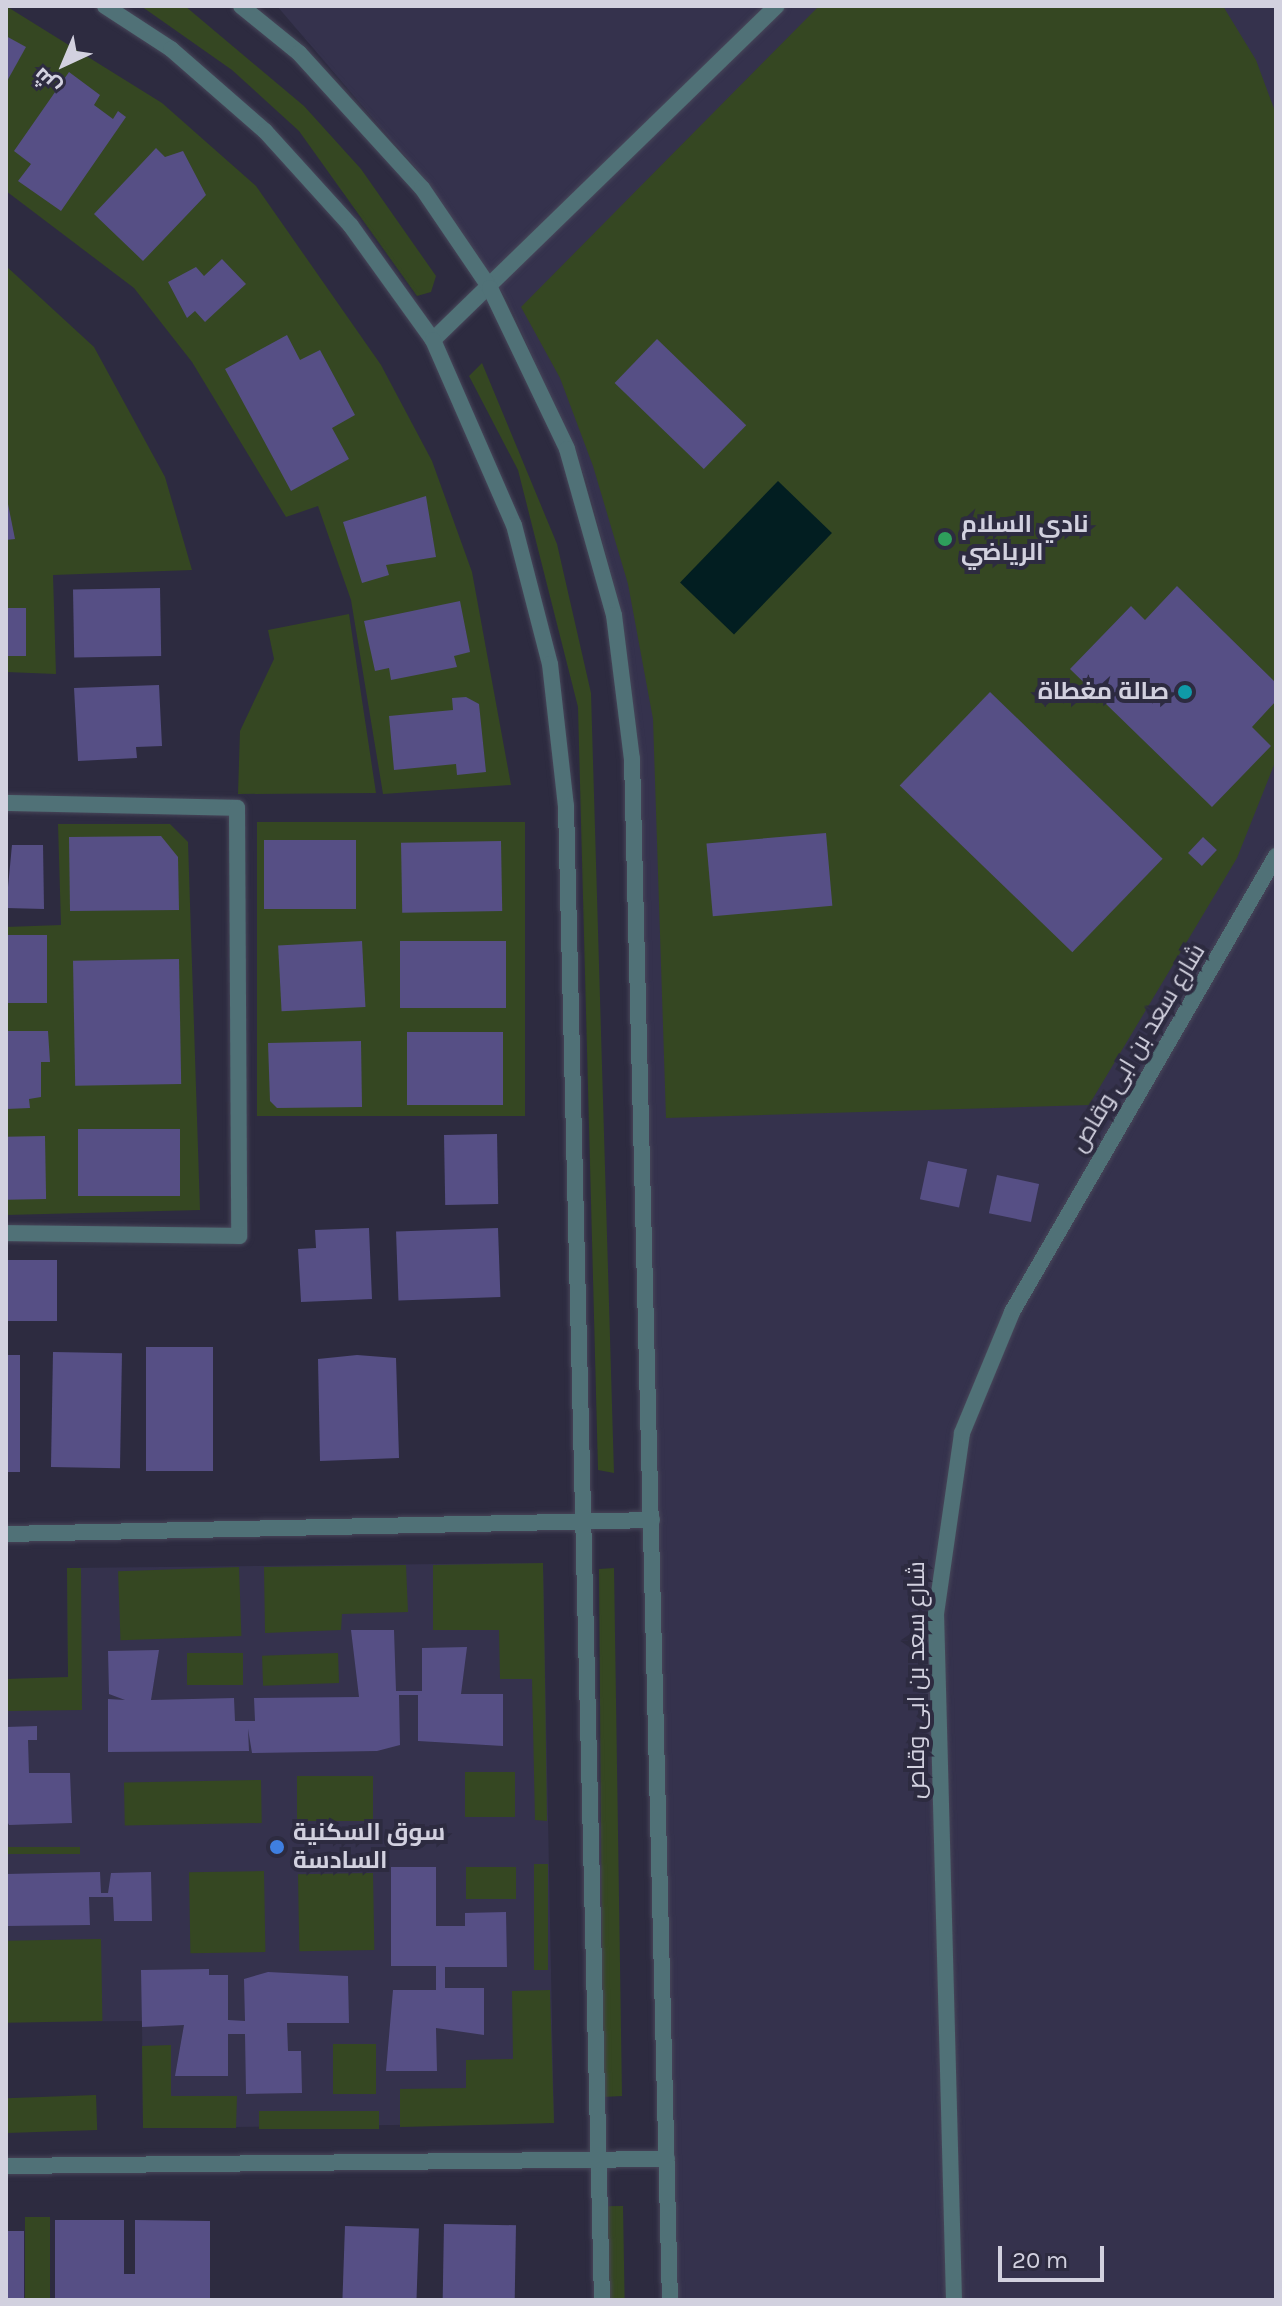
<!DOCTYPE html>
<html>
<head>
<meta charset="utf-8">
<style>
	body { margin:0 }
	#map { position:relative; width:1282px; height:2306px; overflow:hidden; background:#2d2b40; font-family:Karla,Cairo,sans-serif }
	div>[style] { position:absolute }
	[style*='--x'] { left:calc(var(--x)*1px); top:calc(var(--y)*1px); width:calc(var(--w)*1px); rotate:calc(var(--a)*1deg) }
	.built>* { inset:0; background:#35324d }
	.green>* { inset:0; background:#354722; transform-origin:0 0 }
	.water>* { inset:0; background:#021e21; transform-origin:0 0 }
	.building>* { inset:0; background:#564f85; transform-origin:0 0 }
	.roads { filter:drop-shadow(0 0 2px #474659) drop-shadow(0 0 2px #474659) }
	.minor>* { height:16px; margin:-8px; padding:0 8px; transform-origin:8px; border-radius:8px; background:#507177 }
	.tertiary>* { height:16px; margin:-8px; padding:0 8px; transform-origin:8px; border-radius:8px; background:#507177 }
	.dots>* { width:22px; height:22px; translate:-50% -50%; box-sizing:border-box; border:4px solid #2d2b40; border-radius:50% }
	span { translate:-50% -50%; white-space:nowrap; text-align:center; line-height:1.15; -webkit-text-stroke:8px #2d2b40; paint-order:stroke }
	.poi-label { font-size:24px; color:#d2d1df; font-weight:700 }
	.left { translate:0 -50%; text-align:left }
	.right { translate:-100% -50%; text-align:right }
	.street-label { font-size:24px; color:#d2d1df }
	.frame { position:absolute; inset:0; border:8px solid #d2d1df; pointer-events:none }
	.north { position:absolute; left:24px; top:24px; width:80px; height:80px; -webkit-text-stroke:6px #2d2b40; paint-order:stroke; rotate:224deg; font-size:22px; font-weight:700; line-height:32px; text-align:center; color:#d2d1df }
	.north::after { content:''; display:block; margin:auto; width:28px; height:36px; background:#d2d1df; clip-path:polygon(50% 0,100% 100%,50% 72%,0 100%) }
	.scale { position:absolute; left:998px; top:2246px; width:106px; height:36px; box-sizing:border-box; border:4px solid #d2d1df; border-top:0; padding-left:10px; font-size:24px; line-height:28px; white-space:nowrap; color:#d2d1df; -webkit-text-stroke:6px #2d2b40; paint-order:stroke }
</style>
</head>
<body>
<div id="map">
	<div class="built">
		<div style="clip-path:polygon(277px 6px,1276px 6px,1276px 2300px,674px 2300px,638px 744px,622px 615px,586px 480px,508px 301px,419px 172px)"></div>
		<div style="clip-path:polygon(543px 1563px,554px 2123px,143px 2128px,142px 2021px,6px 2022px,6px 1679px,68px 1678px,67px 1568px)"></div>
	</div>
	<div class="green">
		<div style="clip-path:polygon(6px 6px,162px 103px,256px 186px,381px 365px,432px 461px,472px 572px,511px 785px,383px 794px,351px 600px,318px 506px,286px 517px,192px 362px,134px 288px,6px 191px)"></div>
		<div style="clip-path:polygon(141px 6px,185px 6px,304px 106px,361px 169px,436px 276px,431px 292px,417px 296px,299px 131px,232px 70px)"></div>
		<div style="clip-path:polygon(819px 6px,1223px 6px,1256px 60px,1276px 114px,1276px 760px,1237px 858px,1089px 1105px,666px 1118px,653px 719px,628px 584px,593px 466px,560px 378px,521px 307px)"></div>
		<div style="clip-path:polygon(6px 266px,94px 347px,165px 477px,192px 570px,53px 575px,56px 674px,6px 672px)"></div>
		<div style="clip-path:polygon(482px 363px,557px 544px,591px 693px,614px 1473px,598px 1470px,578px 707px,518px 470px,469px 376px)"></div>
		<div style="clip-path:polygon(349px 614px,376px 793px,238px 794px,240px 731px,274px 659px,268px 630px)"></div>
		<div style="left:257px;top:822px;width:268px;height:294px"></div>
		<div style="clip-path:polygon(58px 824px,170px 824px,188px 842px,200px 1210px,6px 1215px,6px 927px,61px 925px)"></div>
		<div style="clip-path:polygon(543px 1563px,545px 1679px,547px 1821px,535px 1820px,532px 1679px,500px 1679px,499px 1630px,433px 1630px,433px 1565px)"></div>
		<div style="clip-path:polygon(406px 1565px,408px 1612px,342px 1614px,341px 1630px,265px 1633px,264px 1567px)"></div>
		<div style="left:239px;top:1567px;width:69px;height:121px;rotate:88deg"></div>
		<div style="clip-path:polygon(67px 1568px,81px 1568px,82px 1710px,6px 1711px,6px 1679px,68px 1677px)"></div>
		<div style="clip-path:polygon(614px 1568px,622px 2096px,603px 2097px,599px 1569px)"></div>
		<div style="left:187px;top:1653px;width:56px;height:32px"></div>
		<div style="left:338px;top:1653px;width:30px;height:76px;rotate:88deg"></div>
		<div style="left:465px;top:1772px;width:50px;height:45px"></div>
		<div style="left:297px;top:1776px;width:76px;height:45px"></div>
		<div style="left:261px;top:1780px;width:43px;height:137px;rotate:89deg"></div>
		<div style="left:80px;top:1847px;width:7px;height:72px;rotate:90deg"></div>
		<div style="left:534px;top:1864px;width:14px;height:106px"></div>
		<div style="left:466px;top:1867px;width:50px;height:32px"></div>
		<div style="left:264px;top:1871px;width:81px;height:75px;rotate:89deg"></div>
		<div style="left:373px;top:1873px;width:77px;height:75px;rotate:89deg"></div>
		<div style="left:101px;top:1939px;width:82px;height:95px;rotate:89deg"></div>
		<div style="clip-path:polygon(550px 1990px,554px 2123px,400px 2127px,400px 2089px,466px 2088px,466px 2060px,513px 2059px,512px 1991px)"></div>
		<div style="left:376px;top:2044px;width:50px;height:43px;rotate:90deg"></div>
		<div style="clip-path:polygon(171px 2045px,171px 2096px,237px 2096px,236px 2128px,143px 2128px,142px 2046px)"></div>
		<div style="left:96px;top:2095px;width:35px;height:90px;rotate:88deg"></div>
		<div style="left:259px;top:2111px;width:120px;height:18px"></div>
		<div style="left:623px;top:2206px;width:94px;height:21px;rotate:89deg"></div>
		<div style="left:25px;top:2217px;width:25px;height:83px"></div>
	</div>
	<div class="water">
		<div style="left:778px;top:481px;width:75px;height:141px;rotate:44deg"></div>
	</div>
	<div class="building">
		<div style="clip-path:polygon(6px 36px,26px 47px,6px 83px)"></div>
		<div style="clip-path:polygon(69px 72px,100px 95px,94px 105px,113px 119px,118px 111px,126px 117px,61px 211px,18px 181px,31px 164px,14px 151px)"></div>
		<div style="clip-path:polygon(156px 148px,165px 157px,183px 151px,206px 195px,143px 261px,94px 214px)"></div>
		<div style="clip-path:polygon(222px 259px,246px 284px,205px 322px,195px 311px,187px 318px,168px 282px,196px 267px,204px 276px)"></div>
		<div style="clip-path:polygon(287px 335px,300px 360px,320px 350px,355px 415px,332px 428px,349px 459px,291px 491px,225px 369px)"></div>
		<div style="left:657px;top:339px;width:124px;height:61px;rotate:44deg"></div>
		<div style="clip-path:polygon(6px 494px,15px 539px,6px 540px)"></div>
		<div style="clip-path:polygon(426px 496px,436px 557px,386px 565px,389px 575px,362px 583px,343px 522px)"></div>
		<div style="clip-path:polygon(1177px 586px,1276px 683px,1276px 701px,1252px 727px,1271px 746px,1212px 807px,1070px 669px,1131px 606px,1145px 620px)"></div>
		<div style="left:160px;top:588px;width:68px;height:87px;rotate:89deg"></div>
		<div style="clip-path:polygon(460px 601px,470px 652px,454px 656px,457px 667px,391px 680px,389px 668px,375px 671px,364px 621px)"></div>
		<div style="left:6px;top:608px;width:20px;height:48px"></div>
		<div style="clip-path:polygon(159px 685px,162px 746px,136px 747px,137px 758px,78px 761px,74px 688px)"></div>
		<div style="left:990px;top:692px;width:240px;height:130px;rotate:44deg"></div>
		<div style="clip-path:polygon(466px 697px,479px 704px,486px 772px,457px 775px,456px 764px,394px 770px,389px 716px,453px 710px,452px 698px)"></div>
		<div style="left:826px;top:833px;width:73px;height:120px;rotate:85deg"></div>
		<div style="clip-path:polygon(161px 836px,178px 857px,179px 910px,70px 911px,69px 837px)"></div>
		<div style="left:1203px;top:837px;width:19px;height:22px;rotate:43deg"></div>
		<div style="left:264px;top:840px;width:92px;height:69px"></div>
		<div style="left:501px;top:841px;width:70px;height:100px;rotate:89deg"></div>
		<div style="clip-path:polygon(12px 845px,43px 845px,44px 909px,6px 908px)"></div>
		<div style="left:6px;top:935px;width:41px;height:68px"></div>
		<div style="left:362px;top:941px;width:66px;height:84px;rotate:87deg"></div>
		<div style="left:400px;top:941px;width:106px;height:67px"></div>
		<div style="left:179px;top:959px;width:125px;height:106px;rotate:89deg"></div>
		<div style="clip-path:polygon(6px 1031px,48px 1031px,50px 1062px,41px 1062px,41px 1097px,29px 1099px,30px 1108px,6px 1109px)"></div>
		<div style="left:407px;top:1032px;width:96px;height:73px"></div>
		<div style="clip-path:polygon(361px 1041px,362px 1107px,277px 1108px,270px 1101px,268px 1043px)"></div>
		<div style="left:78px;top:1129px;width:102px;height:67px"></div>
		<div style="left:497px;top:1134px;width:70px;height:53px;rotate:89deg"></div>
		<div style="left:45px;top:1136px;width:63px;height:39px;rotate:89deg"></div>
		<div style="left:928px;top:1161px;width:40px;height:39px;rotate:12deg"></div>
		<div style="left:997px;top:1175px;width:43px;height:39px;rotate:12deg"></div>
		<div style="clip-path:polygon(369px 1228px,372px 1299px,301px 1302px,298px 1249px,316px 1248px,315px 1230px)"></div>
		<div style="left:498px;top:1228px;width:69px;height:102px;rotate:88deg"></div>
		<div style="left:6px;top:1260px;width:51px;height:61px"></div>
		<div style="left:146px;top:1347px;width:67px;height:124px"></div>
		<div style="left:53px;top:1352px;width:69px;height:115px;rotate:1deg"></div>
		<div style="left:6px;top:1355px;width:14px;height:117px"></div>
		<div style="clip-path:polygon(357px 1355px,396px 1358px,399px 1458px,320px 1461px,318px 1359px)"></div>
		<div style="clip-path:polygon(351px 1630px,394px 1630px,396px 1691px,422px 1691px,422px 1648px,467px 1647px,461px 1694px,503px 1694px,503px 1746px,418px 1741px,418px 1695px,399px 1695px,400px 1745px,377px 1751px,252px 1753px,248px 1729px,249px 1751px,108px 1752px,108px 1699px,125px 1700px,109px 1694px,108px 1651px,159px 1650px,151px 1700px,234px 1698px,235px 1721px,255px 1721px,254px 1698px,359px 1697px)"></div>
		<div style="clip-path:polygon(37px 1726px,37px 1740px,28px 1740px,29px 1773px,70px 1773px,72px 1823px,9px 1825px,6px 1819px,6px 1727px)"></div>
		<div style="clip-path:polygon(391px 1867px,436px 1867px,436px 1926px,465px 1926px,465px 1913px,506px 1912px,507px 1967px,445px 1967px,445px 1988px,484px 1988px,484px 2035px,436px 2028px,437px 2071px,386px 2071px,393px 1990px,436px 1990px,436px 1966px,391px 1966px)"></div>
		<div style="clip-path:polygon(100px 1872px,101px 1893px,108px 1893px,111px 1873px,151px 1872px,152px 1921px,114px 1921px,113px 1897px,89px 1897px,90px 1925px,6px 1926px,6px 1874px)"></div>
		<div style="clip-path:polygon(209px 1969px,209px 1975px,228px 1975px,228px 2020px,245px 2021px,244px 1979px,268px 1972px,348px 1976px,349px 2023px,287px 2023px,288px 2051px,301px 2051px,302px 2093px,246px 2094px,245px 2034px,228px 2034px,228px 2076px,175px 2076px,184px 2025px,142px 2027px,141px 1970px)"></div>
		<div style="clip-path:polygon(55px 2220px,124px 2220px,124px 2274px,135px 2274px,135px 2220px,210px 2221px,210px 2300px,55px 2300px)"></div>
		<div style="left:444px;top:2224px;width:72px;height:76px;rotate:1deg"></div>
		<div style="left:345px;top:2226px;width:74px;height:74px;rotate:2deg"></div>
		<div style="left:6px;top:2231px;width:18px;height:69px"></div>
	</div>
	<div class="roads">
		<div class="minor">
			<div style="--x:433;--y:340;--w:479;--a:-44.2"></div>
			<div style="--x:6;--y:803;--w:231;--a:1.2"></div>
			<div style="--x:237;--y:808;--w:428;--a:89.7"></div>
			<div style="--x:239;--y:1236;--w:233;--a:-179.3"></div>
			<div style="--x:6;--y:1534;--w:646;--a:-1.24"></div>
			<div style="--x:6;--y:2166;--w:661;--a:-0.61"></div>
		</div>
		<div class="tertiary">
			<div style="--x:105;--y:6;--w:79;--a:33.1"></div>
			<div style="--x:171;--y:49;--w:125;--a:41.1"></div>
			<div style="--x:265;--y:131;--w:128;--a:47.8"></div>
			<div style="--x:351;--y:226;--w:140;--a:54.3"></div>
			<div style="--x:433;--y:340;--w:202;--a:66.4"></div>
			<div style="--x:514;--y:525;--w:144;--a:75.5"></div>
			<div style="--x:550;--y:664;--w:143;--a:83.6"></div>
			<div style="--x:566;--y:806;--w:1494;--a:88.62"></div>
			<div style="--x:241;--y:6;--w:75;--a:39"></div>
			<div style="--x:299;--y:53;--w:183;--a:47.7"></div>
			<div style="--x:422;--y:188;--w:121;--a:55.8"></div>
			<div style="--x:490;--y:288;--w:178;--a:64.4"></div>
			<div style="--x:567;--y:449;--w:173;--a:74.2"></div>
			<div style="--x:614;--y:615;--w:145;--a:82.9"></div>
			<div style="--x:632;--y:759;--w:1541;--a:88.59"></div>
			<div style="--x:954;--y:2300;--w:686;--a:-91.5"></div>
			<div style="--x:936;--y:1614;--w:183;--a:-81.8"></div>
			<div style="--x:962;--y:1433;--w:131;--a:-67.5"></div>
			<div style="--x:1012;--y:1312;--w:527;--a:-59.93"></div>
		</div>
	</div>
	<div class="dots">
		<div style="left:945px;top:539px;background:#2e9e5b"></div>
		<div style="left:1185px;top:692px;background:#0f9aa8"></div>
		<div style="left:277px;top:1847px;background:#3f7fe0"></div>
	</div>
	<div class="poi-label">
		<span class="left" style="left:961px;top:539px">نادي السلام<br>الرياضي</span>
		<span class="right" style="left:1169px;top:692px">صالة مغطاة</span>
		<span class="left" style="left:293px;top:1847px">سوق السكنية<br>السادسة</span>
	</div>
	<div class="street-label">
		<span style="left:1138px;top:1048px;rotate:-59deg">شارع سعد بن ابى وقاص</span>
		<span style="left:917px;top:1680px;rotate:-90deg">شارع سعد بن ابى وقاص</span>
	</div>
	<div class="frame"></div>
	<div class="north">ش</div>
	<div class="scale">20 m</div>
</div>
</body>
</html>
